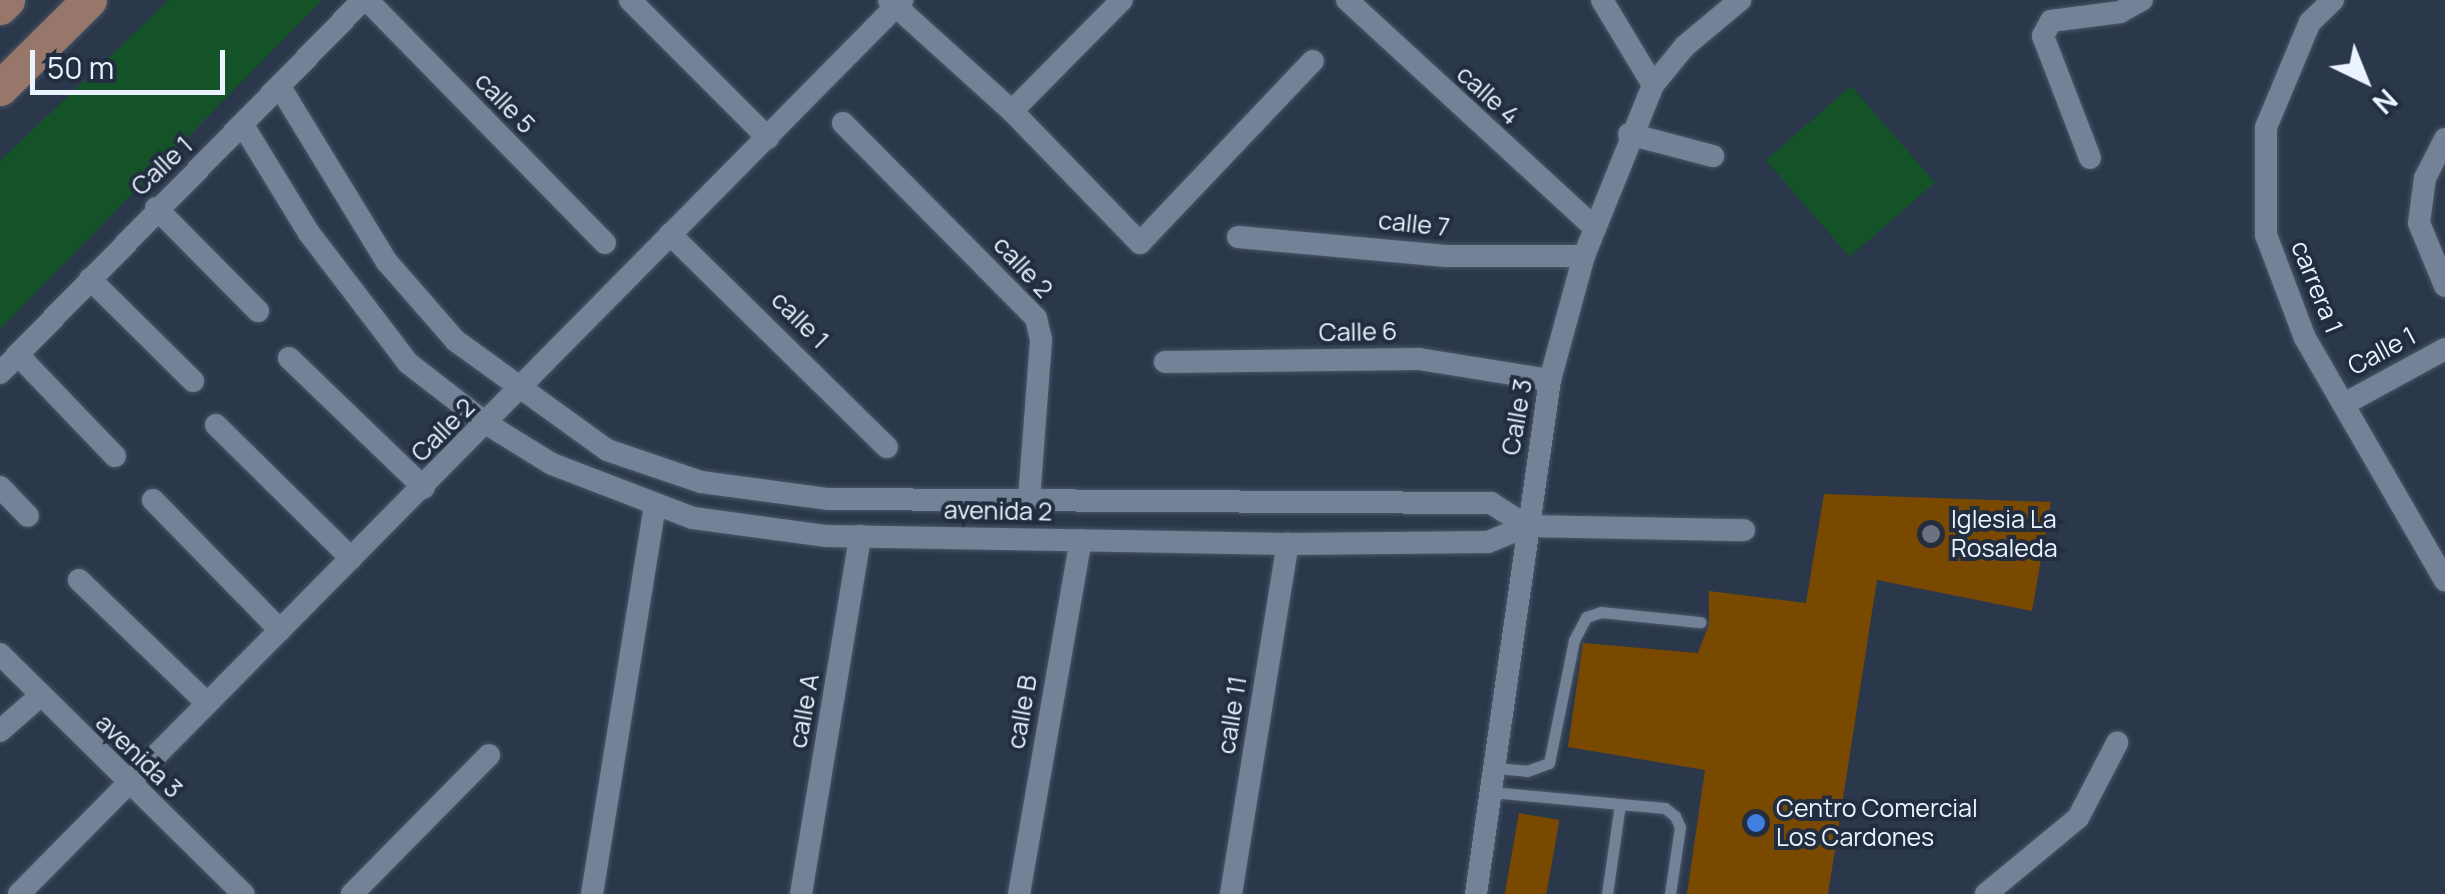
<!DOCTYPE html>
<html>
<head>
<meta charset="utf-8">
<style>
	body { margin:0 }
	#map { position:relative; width:2445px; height:894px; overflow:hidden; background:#2b384b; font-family:Manrope,sans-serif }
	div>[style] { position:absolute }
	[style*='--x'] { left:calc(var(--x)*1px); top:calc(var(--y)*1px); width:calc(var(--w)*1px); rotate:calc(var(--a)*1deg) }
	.green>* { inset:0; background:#145228; transform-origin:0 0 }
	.building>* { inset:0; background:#7a4900; transform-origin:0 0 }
	.roads { filter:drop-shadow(0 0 2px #4b5667) drop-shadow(0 0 2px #4b5667) }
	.service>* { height:11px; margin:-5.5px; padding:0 5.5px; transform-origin:5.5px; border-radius:5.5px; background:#738297 }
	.minor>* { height:22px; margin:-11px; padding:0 11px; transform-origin:11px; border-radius:11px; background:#738297 }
	.primary>* { height:35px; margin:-17.5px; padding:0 17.5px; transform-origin:17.5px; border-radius:17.5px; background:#967769 }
	.dots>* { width:28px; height:28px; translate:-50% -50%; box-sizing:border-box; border:5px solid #222e40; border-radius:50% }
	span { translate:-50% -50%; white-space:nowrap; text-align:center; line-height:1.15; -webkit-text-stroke:8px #222e40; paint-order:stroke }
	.street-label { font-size:25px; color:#eaf3ff }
	.poi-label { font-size:25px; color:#eaf3ff }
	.left { translate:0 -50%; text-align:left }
	.north { position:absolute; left:2315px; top:30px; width:100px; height:100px; -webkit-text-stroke:8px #222e40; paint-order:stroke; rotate:137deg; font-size:28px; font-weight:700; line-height:40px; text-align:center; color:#eaf3ff }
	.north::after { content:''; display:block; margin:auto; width:35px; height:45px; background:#eaf3ff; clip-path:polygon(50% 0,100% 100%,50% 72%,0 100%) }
	.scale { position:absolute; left:30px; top:50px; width:195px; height:45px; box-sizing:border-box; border:5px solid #eaf3ff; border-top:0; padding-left:12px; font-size:30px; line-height:35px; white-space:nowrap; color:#eaf3ff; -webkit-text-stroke:8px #222e40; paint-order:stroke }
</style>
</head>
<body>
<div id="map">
	<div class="green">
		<div style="clip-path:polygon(169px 0,322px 0,0 329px,0 161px)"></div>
		<div style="left:1851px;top:86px;width:128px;height:113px;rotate:49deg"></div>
	</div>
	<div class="building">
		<div style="clip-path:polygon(1824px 494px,2051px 502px,2032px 611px,1877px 580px,1828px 894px,1687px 894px,1705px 770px,1568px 747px,1583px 643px,1698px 653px,1709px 624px,1709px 591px,1806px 603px)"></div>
		<div style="left:1519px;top:813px;width:41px;height:82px;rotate:10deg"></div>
	</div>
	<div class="roads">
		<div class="service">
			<div style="--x:1495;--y:768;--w:32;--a:5"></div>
			<div style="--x:1527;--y:771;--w:23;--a:-20"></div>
			<div style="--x:1549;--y:763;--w:126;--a:-78.5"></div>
			<div style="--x:1574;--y:640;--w:26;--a:-62"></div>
			<div style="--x:1586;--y:617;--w:16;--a:-18"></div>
			<div style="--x:1601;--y:612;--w:100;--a:5.8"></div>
			<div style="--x:1491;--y:792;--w:130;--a:5.3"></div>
			<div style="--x:1620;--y:804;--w:91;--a:98.2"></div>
			<div style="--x:1620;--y:804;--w:45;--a:5.1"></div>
			<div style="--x:1665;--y:808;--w:13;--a:39"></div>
			<div style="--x:1675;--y:816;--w:12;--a:66"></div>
			<div style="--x:1680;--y:827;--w:68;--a:98.5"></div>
		</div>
		<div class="minor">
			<div style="--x:367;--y:0;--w:340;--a:45.6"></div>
			<div style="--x:630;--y:0;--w:195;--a:45"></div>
			<div style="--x:889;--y:0;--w:166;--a:42.1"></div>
			<div style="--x:1012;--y:111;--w:184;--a:45.9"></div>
			<div style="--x:1140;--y:243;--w:251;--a:-46.5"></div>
			<div style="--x:1347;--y:0;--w:337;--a:42.6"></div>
			<div style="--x:1602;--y:0;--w:99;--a:59"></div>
			<div style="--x:2333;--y:0;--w:32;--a:136"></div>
			<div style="--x:2310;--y:22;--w:114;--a:112.7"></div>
			<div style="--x:2266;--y:127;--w:108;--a:90"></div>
			<div style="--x:2266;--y:235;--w:110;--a:69.3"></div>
			<div style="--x:2305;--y:338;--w:280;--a:60"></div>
			<div style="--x:280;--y:87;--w:205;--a:58.6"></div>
			<div style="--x:387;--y:262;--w:105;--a:48.9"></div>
			<div style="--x:456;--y:341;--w:186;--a:35.8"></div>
			<div style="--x:607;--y:450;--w:99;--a:18.8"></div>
			<div style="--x:701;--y:482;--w:129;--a:7.6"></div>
			<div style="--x:829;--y:499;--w:662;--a:0.35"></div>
			<div style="--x:1491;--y:503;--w:43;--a:32.6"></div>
			<div style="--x:1527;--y:526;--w:217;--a:1.1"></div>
			<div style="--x:1012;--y:111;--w:156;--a:-45.3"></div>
			<div style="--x:843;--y:123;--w:274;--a:45.3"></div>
			<div style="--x:1036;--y:318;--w:23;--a:77"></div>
			<div style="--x:1041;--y:340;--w:159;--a:94.3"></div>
			<div style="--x:244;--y:127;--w:124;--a:58.5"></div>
			<div style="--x:309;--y:233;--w:163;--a:52.7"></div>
			<div style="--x:408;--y:363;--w:100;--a:37.7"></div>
			<div style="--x:487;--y:424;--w:76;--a:31.6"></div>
			<div style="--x:552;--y:464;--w:151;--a:21"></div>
			<div style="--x:693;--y:518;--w:135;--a:7.7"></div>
			<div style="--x:827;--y:536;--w:461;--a:1"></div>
			<div style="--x:1288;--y:544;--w:200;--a:-0.6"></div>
			<div style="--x:1488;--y:542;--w:42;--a:-22.3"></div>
			<div style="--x:1629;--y:134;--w:87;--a:14.7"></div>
			<div style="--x:2445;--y:139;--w:44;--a:117.1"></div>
			<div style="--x:2425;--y:178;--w:45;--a:97.6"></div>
			<div style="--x:2419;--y:223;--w:68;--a:67.6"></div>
			<div style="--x:2090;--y:158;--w:131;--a:-111.1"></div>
			<div style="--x:2043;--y:36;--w:17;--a:-62"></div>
			<div style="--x:2051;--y:21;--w:70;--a:-7.4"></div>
			<div style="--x:2120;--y:12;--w:25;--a:-29"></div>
			<div style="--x:156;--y:208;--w:145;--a:45.3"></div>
			<div style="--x:670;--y:234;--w:304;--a:44.5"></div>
			<div style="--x:1238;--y:237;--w:209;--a:5.2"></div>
			<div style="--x:1446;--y:256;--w:138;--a:0"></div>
			<div style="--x:90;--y:279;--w:145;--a:44.7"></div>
			<div style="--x:18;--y:355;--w:140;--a:46.2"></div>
			<div style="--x:289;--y:358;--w:187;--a:43.9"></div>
			<div style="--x:1165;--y:362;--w:254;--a:-0.7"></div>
			<div style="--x:1419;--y:359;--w:133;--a:9.1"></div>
			<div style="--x:0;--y:373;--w:520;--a:-45.78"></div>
			<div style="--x:2346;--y:403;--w:113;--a:-28.6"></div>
			<div style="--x:216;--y:425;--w:190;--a:44.6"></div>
			<div style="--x:0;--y:487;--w:40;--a:46"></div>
			<div style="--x:153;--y:500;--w:182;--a:45.7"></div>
			<div style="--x:79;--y:580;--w:178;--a:43.9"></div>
			<div style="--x:0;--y:654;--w:342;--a:44.6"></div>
			<div style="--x:0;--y:731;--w:52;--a:-41.1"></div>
			<div style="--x:19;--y:894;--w:1257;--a:-45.35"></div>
			<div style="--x:352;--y:894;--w:195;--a:-45.4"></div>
			<div style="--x:592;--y:894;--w:394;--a:-80.8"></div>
			<div style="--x:801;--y:894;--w:363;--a:-80.6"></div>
			<div style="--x:1019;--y:894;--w:359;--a:-80.1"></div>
			<div style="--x:1231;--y:894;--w:355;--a:-80.8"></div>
			<div style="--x:1476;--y:894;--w:519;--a:-81.81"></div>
			<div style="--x:1550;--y:380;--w:129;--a:-74.7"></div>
			<div style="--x:1584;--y:256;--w:184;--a:-68"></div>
			<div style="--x:1653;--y:85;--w:50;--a:-50.6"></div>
			<div style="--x:1685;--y:46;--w:72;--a:-39.9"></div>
			<div style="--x:1986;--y:894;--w:119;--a:-39.6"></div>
			<div style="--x:2078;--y:818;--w:85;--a:-62.5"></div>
		</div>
		<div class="primary">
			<div style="--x:0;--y:7;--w:10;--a:-45"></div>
			<div style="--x:0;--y:88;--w:125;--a:-44.7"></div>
		</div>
	</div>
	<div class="dots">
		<div style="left:1931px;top:534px;background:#6b7280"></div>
		<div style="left:1756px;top:823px;background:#3f7fe0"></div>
	</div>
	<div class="street-label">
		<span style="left:1488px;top:95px;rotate:42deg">calle 4</span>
		<span style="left:505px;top:103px;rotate:46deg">calle 5</span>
		<span style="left:162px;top:166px;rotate:-43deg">Calle 1</span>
		<span style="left:1414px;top:224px;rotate:6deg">calle 7</span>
		<span style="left:1023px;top:267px;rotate:47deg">calle 2</span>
		<span style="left:2317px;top:287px;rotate:68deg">carrera 1</span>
		<span style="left:800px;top:320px;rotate:45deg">calle 1</span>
		<span style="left:1358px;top:332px;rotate:-1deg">Calle 6</span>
		<span style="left:2382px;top:351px;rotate:-28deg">Calle 1</span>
		<span style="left:1517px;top:417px;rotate:-80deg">Calle 3</span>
		<span style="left:443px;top:430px;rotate:-45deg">Calle 2</span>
		<span style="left:998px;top:511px;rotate:1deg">avenida 2</span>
		<span style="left:804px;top:711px;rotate:-80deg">calle A</span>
		<span style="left:1022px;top:712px;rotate:-80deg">calle B</span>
		<span style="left:1232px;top:715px;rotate:-81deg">calle 11</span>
		<span style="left:139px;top:756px;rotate:44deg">avenida 3</span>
	</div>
	<div class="poi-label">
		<span class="left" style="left:1951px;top:534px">Iglesia La<br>Rosaleda</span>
		<span class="left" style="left:1776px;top:823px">Centro Comercial<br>Los Cardones</span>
	</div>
	<div class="north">N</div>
	<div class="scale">50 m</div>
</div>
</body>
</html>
